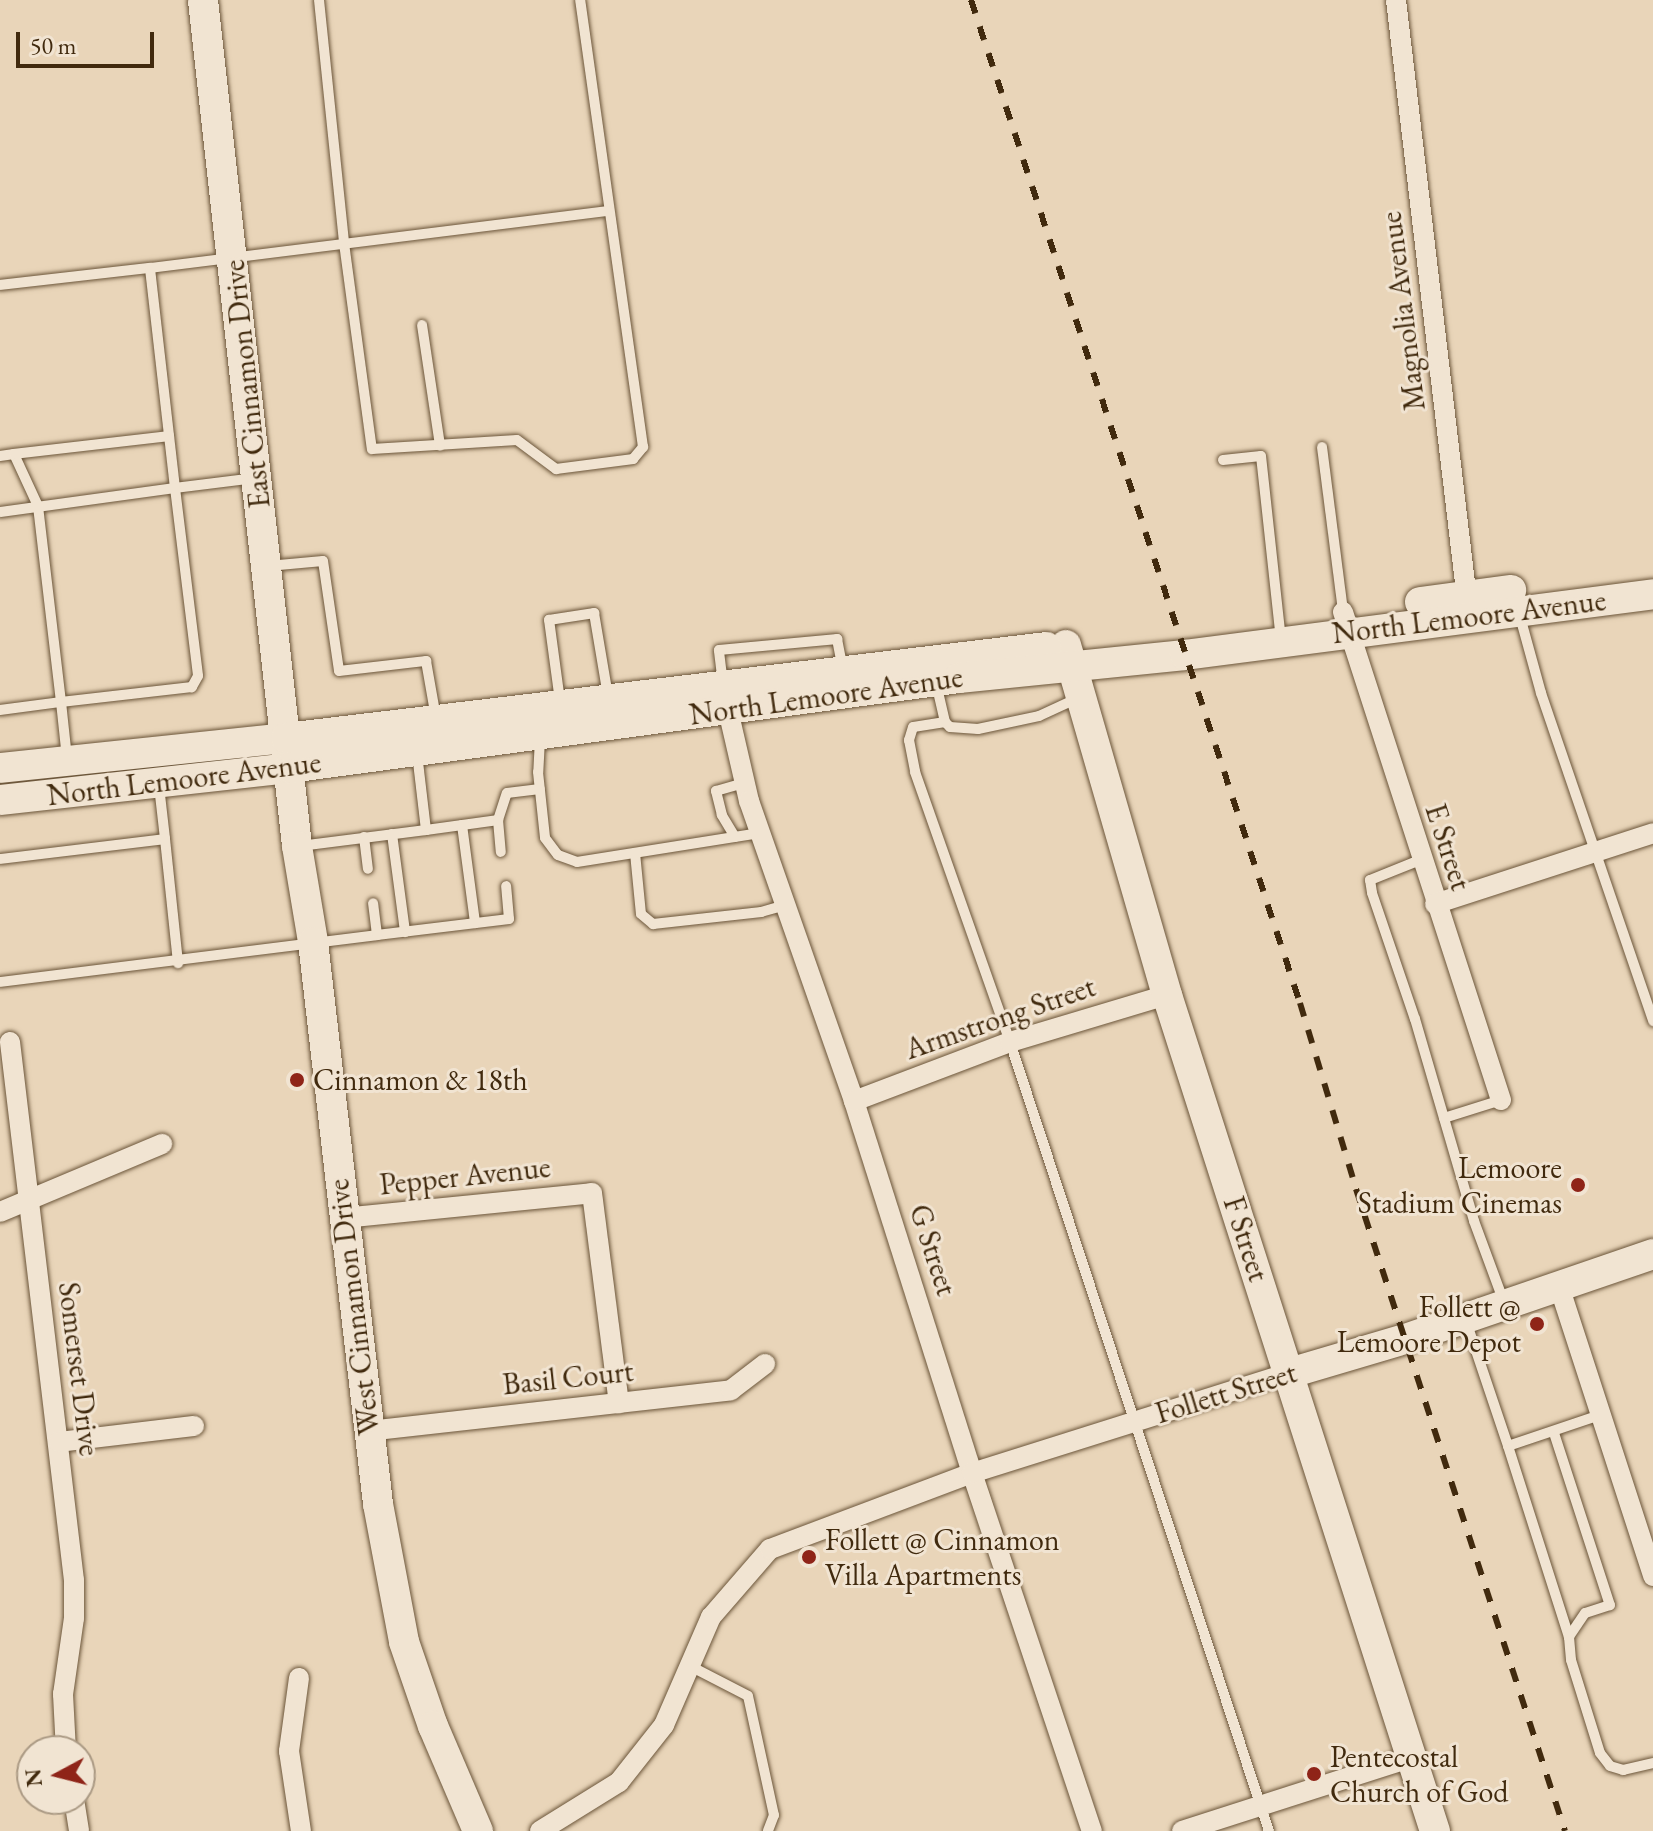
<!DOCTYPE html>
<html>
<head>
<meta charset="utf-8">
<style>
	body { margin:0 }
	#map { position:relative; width:1653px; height:1831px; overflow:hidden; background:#e9d5b9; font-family:"EB Garamond",serif }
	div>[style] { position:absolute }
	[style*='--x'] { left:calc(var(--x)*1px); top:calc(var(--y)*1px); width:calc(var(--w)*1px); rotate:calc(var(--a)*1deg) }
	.roads { filter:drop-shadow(0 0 2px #6b5539) drop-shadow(0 0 2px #6b5539) }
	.lane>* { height:10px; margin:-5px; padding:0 5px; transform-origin:5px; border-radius:5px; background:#f1e4d2 }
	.street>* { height:20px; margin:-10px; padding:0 10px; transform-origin:10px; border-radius:10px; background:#f1e4d2 }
	.secondary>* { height:30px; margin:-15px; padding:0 15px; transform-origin:15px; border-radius:15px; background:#f1e4d2 }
	.rail>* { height:6px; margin-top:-3px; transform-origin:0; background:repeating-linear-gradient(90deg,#412a0e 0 14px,transparent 0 28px) }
	.dots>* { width:22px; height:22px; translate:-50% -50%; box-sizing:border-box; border:4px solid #f1e4d2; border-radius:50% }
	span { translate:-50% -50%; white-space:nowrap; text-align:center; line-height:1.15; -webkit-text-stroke:6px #f1e4d2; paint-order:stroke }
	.street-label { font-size:30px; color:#412a0e }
	.poi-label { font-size:30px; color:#412a0e }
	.left { translate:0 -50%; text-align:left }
	.right { translate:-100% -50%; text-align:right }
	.north { position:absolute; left:16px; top:1735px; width:80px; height:80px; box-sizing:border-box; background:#f1e4d2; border:2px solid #ab9a84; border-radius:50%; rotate:263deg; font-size:22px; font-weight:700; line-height:32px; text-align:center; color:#412a0e }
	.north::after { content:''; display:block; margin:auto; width:28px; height:36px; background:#8f2418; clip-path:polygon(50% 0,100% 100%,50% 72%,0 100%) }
	.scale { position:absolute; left:16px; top:32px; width:138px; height:36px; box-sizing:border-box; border:4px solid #412a0e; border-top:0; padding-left:10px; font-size:24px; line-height:28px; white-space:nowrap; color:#412a0e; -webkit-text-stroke:6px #f1e4d2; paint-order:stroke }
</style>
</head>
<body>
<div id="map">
	<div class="roads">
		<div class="lane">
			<div style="--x:319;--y:0;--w:244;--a:84.1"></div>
			<div style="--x:344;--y:243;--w:208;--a:82.3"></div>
			<div style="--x:372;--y:449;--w:145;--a:-3.6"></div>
			<div style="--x:517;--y:440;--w:49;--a:36.6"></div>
			<div style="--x:556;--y:469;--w:78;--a:-7.4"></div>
			<div style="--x:633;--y:459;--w:16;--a:-50"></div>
			<div style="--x:643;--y:447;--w:451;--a:-98"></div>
			<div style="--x:0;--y:285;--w:151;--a:-6.5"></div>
			<div style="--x:422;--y:325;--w:122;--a:81.5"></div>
			<div style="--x:1322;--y:447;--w:166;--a:82.7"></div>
			<div style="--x:0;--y:456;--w:14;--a:-8"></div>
			<div style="--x:1223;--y:460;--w:38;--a:-6"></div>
			<div style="--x:1261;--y:456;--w:184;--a:83.8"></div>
			<div style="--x:255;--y:478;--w:81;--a:172.9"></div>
			<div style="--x:175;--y:488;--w:221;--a:-96.5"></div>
			<div style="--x:150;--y:268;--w:461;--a:-7.1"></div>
			<div style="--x:0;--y:512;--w:177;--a:-7.8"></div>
			<div style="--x:175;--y:488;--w:189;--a:83"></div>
			<div style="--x:198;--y:676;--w:13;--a:119"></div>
			<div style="--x:192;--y:687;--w:132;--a:173.5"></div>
			<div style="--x:61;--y:702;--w:56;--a:83.9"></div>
			<div style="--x:268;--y:566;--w:55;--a:-5.2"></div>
			<div style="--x:323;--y:561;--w:111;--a:81.7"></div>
			<div style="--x:339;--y:671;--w:88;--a:-6.6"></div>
			<div style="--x:426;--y:661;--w:58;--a:80"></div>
			<div style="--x:1519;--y:613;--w:83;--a:74.6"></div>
			<div style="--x:1541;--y:693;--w:347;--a:71.1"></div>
			<div style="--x:936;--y:683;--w:40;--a:77"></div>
			<div style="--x:945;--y:722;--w:7;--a:45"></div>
			<div style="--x:950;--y:727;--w:28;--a:4"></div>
			<div style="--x:978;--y:729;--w:62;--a:-12"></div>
			<div style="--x:1039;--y:716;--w:43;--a:-24.8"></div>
			<div style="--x:723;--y:684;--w:34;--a:-97"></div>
			<div style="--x:719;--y:650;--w:119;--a:-5.3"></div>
			<div style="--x:837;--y:639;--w:31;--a:79"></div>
			<div style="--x:560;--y:701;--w:82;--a:-97.7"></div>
			<div style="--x:549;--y:620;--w:46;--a:-8.8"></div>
			<div style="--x:594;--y:613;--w:84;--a:80.4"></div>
			<div style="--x:0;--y:710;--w:62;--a:-7.5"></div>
			<div style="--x:61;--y:702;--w:197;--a:-96.7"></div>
			<div style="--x:38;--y:506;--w:57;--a:-114.8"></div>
			<div style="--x:14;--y:454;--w:156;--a:-6.6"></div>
			<div style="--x:945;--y:722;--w:32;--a:171"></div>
			<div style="--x:913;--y:727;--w:14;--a:107"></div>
			<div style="--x:909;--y:740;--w:33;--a:79"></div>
			<div style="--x:915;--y:772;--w:286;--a:70.6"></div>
			<div style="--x:1010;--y:1042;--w:830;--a:71.83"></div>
			<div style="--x:540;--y:739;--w:33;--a:93"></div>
			<div style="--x:538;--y:772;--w:66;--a:83.9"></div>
			<div style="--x:545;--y:838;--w:21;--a:53"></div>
			<div style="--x:558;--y:855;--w:20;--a:20"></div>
			<div style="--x:577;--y:862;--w:185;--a:-9"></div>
			<div style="--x:159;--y:786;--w:53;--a:83.5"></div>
			<div style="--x:498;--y:820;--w:28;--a:-72"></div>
			<div style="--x:507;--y:793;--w:33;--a:-7"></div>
			<div style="--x:462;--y:825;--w:99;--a:82.4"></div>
			<div style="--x:426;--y:830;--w:73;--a:-7.9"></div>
			<div style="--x:498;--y:820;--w:32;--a:85"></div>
			<div style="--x:392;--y:834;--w:99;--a:82.4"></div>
			<div style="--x:364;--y:837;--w:32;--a:83"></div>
			<div style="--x:735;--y:837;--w:26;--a:-121"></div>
			<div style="--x:722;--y:815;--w:25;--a:-104"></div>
			<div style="--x:716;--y:791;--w:29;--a:-16"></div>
			<div style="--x:300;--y:846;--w:127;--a:-7.2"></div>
			<div style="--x:426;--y:830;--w:78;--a:-96.7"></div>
			<div style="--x:635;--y:853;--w:61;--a:84.4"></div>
			<div style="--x:641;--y:914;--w:16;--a:40"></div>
			<div style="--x:653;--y:924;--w:109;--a:-6.3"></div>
			<div style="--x:761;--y:912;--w:25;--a:-16"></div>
			<div style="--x:0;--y:859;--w:166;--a:-6.9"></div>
			<div style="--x:165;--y:839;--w:125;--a:84"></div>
			<div style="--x:1420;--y:860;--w:54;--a:158.2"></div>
			<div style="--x:1370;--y:880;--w:13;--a:81"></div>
			<div style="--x:1372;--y:893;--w:133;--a:71.2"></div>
			<div style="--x:1415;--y:1019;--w:210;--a:73.7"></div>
			<div style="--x:1474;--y:1221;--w:86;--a:69.7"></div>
			<div style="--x:377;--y:935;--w:133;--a:-6.9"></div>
			<div style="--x:509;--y:919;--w:33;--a:-95"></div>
			<div style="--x:0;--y:982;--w:380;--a:-7.1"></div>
			<div style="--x:377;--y:935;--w:32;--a:-97"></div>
			<div style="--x:1444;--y:1118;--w:60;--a:-17.5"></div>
			<div style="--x:1466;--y:1321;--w:132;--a:71.4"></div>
			<div style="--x:1508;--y:1446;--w:97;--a:-18.6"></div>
			<div style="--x:1554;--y:1433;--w:181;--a:72"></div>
			<div style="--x:1610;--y:1605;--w:26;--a:162"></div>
			<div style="--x:1585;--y:1613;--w:29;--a:124"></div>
			<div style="--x:1569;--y:1637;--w:23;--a:85"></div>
			<div style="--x:1571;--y:1660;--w:97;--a:72.7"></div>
			<div style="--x:1600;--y:1753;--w:16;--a:52"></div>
			<div style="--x:1610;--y:1766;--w:14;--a:17"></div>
			<div style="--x:1623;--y:1770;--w:31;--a:-13"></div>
			<div style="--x:1508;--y:1446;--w:201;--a:72.3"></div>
			<div style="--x:690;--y:1666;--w:65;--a:27.3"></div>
			<div style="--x:748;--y:1696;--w:122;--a:77.7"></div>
			<div style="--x:774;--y:1815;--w:17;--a:111"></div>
		</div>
		<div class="street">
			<div style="--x:1396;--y:0;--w:612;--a:83.25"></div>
			<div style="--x:1343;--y:612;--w:513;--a:72.06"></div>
			<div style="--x:725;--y:697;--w:107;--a:77"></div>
			<div style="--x:749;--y:801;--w:318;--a:70.7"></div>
			<div style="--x:854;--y:1101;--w:390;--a:72.4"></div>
			<div style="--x:972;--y:1473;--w:378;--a:71.5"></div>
			<div style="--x:1435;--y:904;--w:229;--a:-18"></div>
			<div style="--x:10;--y:1042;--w:542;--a:83.22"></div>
			<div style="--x:74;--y:1580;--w:38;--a:90"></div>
			<div style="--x:74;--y:1618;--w:77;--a:98.2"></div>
			<div style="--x:63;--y:1694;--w:57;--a:87"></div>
			<div style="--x:854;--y:1101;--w:167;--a:-20.7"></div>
			<div style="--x:1010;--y:1042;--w:164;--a:-16.7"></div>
			<div style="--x:0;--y:1212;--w:176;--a:-22.8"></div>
			<div style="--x:343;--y:1218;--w:250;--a:-5.7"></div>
			<div style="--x:592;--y:1193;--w:212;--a:82.7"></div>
			<div style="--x:1559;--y:1286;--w:305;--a:72"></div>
			<div style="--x:368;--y:1431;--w:365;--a:-6.4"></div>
			<div style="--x:731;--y:1390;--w:43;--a:-37.4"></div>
			<div style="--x:59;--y:1442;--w:136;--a:-6.8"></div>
			<div style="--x:299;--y:1678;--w:74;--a:97.8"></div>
			<div style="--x:289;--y:1751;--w:81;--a:81.5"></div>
			<div style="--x:74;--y:1799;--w:32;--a:81"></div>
			<div style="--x:540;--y:1831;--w:93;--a:-31.8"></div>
			<div style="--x:619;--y:1782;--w:73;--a:-51.7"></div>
			<div style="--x:664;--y:1725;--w:118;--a:-66.5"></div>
			<div style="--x:711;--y:1617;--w:90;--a:-49.1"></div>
			<div style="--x:770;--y:1549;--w:216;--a:-20.6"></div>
			<div style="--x:972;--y:1473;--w:333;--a:-17.5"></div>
			<div style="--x:1182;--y:1831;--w:239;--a:-17.8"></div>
		</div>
		<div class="secondary">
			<div style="--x:203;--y:0;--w:851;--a:83.66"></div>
			<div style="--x:297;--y:846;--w:97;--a:80.5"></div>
			<div style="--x:313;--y:942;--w:566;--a:83.4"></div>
			<div style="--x:378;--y:1504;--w:140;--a:79.3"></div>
			<div style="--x:404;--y:1642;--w:89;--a:71"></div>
			<div style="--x:433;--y:1726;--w:114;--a:66.8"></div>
			<div style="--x:1420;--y:602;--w:92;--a:-7.5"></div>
			<div style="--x:1066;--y:645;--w:364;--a:73.9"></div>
			<div style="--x:1167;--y:995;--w:878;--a:72.23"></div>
			<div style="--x:0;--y:768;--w:288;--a:-6"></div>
			<div style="--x:286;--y:738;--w:766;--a:-6.82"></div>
			<div style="--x:0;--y:800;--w:291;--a:-6.3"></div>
			<div style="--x:289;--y:768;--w:676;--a:-7.65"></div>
			<div style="--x:959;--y:678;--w:227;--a:-5.8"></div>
			<div style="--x:1185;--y:655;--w:472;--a:-7.4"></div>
			<div style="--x:1290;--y:1373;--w:120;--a:-16.5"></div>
			<div style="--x:1405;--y:1339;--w:262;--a:-18.9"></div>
		</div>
	</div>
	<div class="rail">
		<div style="--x:971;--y:0;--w:1056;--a:71.84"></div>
		<div style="--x:1300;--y:1003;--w:194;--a:73.2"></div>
		<div style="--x:1356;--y:1189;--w:675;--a:71.97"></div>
	</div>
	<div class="dots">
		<div style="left:297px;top:1080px;background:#8f2418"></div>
		<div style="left:1578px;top:1185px;background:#8f2418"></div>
		<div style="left:1537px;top:1324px;background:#8f2418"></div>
		<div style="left:809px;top:1557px;background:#8f2418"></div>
		<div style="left:1314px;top:1774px;background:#8f2418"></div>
	</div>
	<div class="street-label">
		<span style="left:1403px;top:311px;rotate:-97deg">Magnolia Avenue</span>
		<span style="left:247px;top:384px;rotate:-96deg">East Cinnamon Drive</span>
		<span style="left:1469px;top:617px;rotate:-7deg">North Lemoore Avenue</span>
		<span style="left:826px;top:696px;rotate:-8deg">North Lemoore Avenue</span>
		<span style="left:184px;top:779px;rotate:-7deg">North Lemoore Avenue</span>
		<span style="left:1448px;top:847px;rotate:72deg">E Street</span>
		<span style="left:1000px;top:1018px;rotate:-19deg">Armstrong Street</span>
		<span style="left:465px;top:1176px;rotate:-6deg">Pepper Avenue</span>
		<span style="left:1246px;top:1239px;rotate:72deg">F Street</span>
		<span style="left:933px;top:1250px;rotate:72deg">G Street</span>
		<span style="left:354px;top:1307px;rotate:-97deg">West Cinnamon Drive</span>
		<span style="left:79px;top:1369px;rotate:83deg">Somerset Drive</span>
		<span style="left:568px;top:1378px;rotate:-6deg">Basil Court</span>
		<span style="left:1226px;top:1393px;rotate:-17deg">Follett Street</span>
	</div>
	<div class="poi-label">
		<span class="left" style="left:313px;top:1080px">Cinnamon &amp; 18th</span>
		<span class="right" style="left:1562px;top:1185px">Lemoore<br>Stadium Cinemas</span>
		<span class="right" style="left:1521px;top:1324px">Follett @<br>Lemoore Depot</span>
		<span class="left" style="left:825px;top:1557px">Follett @ Cinnamon<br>Villa Apartments</span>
		<span class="left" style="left:1330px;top:1774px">Pentecostal<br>Church of God</span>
	</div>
	<div class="north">N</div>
	<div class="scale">50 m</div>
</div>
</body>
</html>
